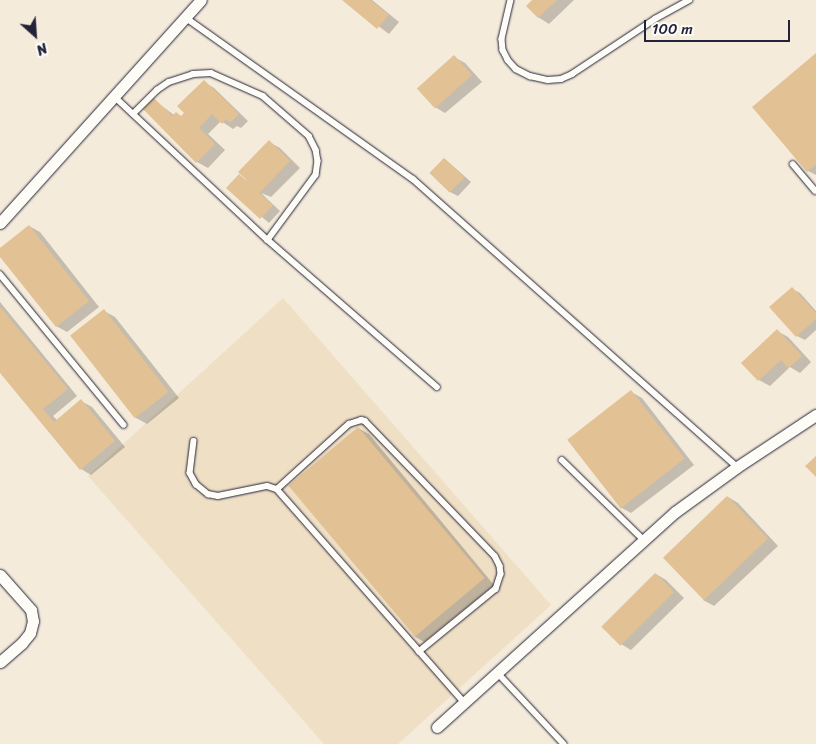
<!DOCTYPE html>
<html>
<head>
<meta charset="utf-8">
<style>
	body { margin:0 }
	#map { position:relative; width:816px; height:744px; overflow:hidden; background:#f5ebda; font-family:Sriracha,sans-serif }
	div>[style] { position:absolute }
	[style*='--x'] { left:calc(var(--x)*1px); top:calc(var(--y)*1px); width:calc(var(--w)*1px); rotate:calc(var(--a)*1deg) }
	.built>* { inset:0; background:#efdfc5 }
	.shadow>* { inset:0; background:#0003 }
	.building>* { inset:0; background:#e2c295; transform-origin:0 0 }
	.roads { filter:drop-shadow(0 0 1px #22223b) drop-shadow(0 0 1px #22223b) }
	.service>* { height:5.5px; margin:-2.75px; padding:0 2.75px; transform-origin:2.75px; border-radius:2.75px; background:#fdfcf7 }
	.minor>* { height:11px; margin:-5.5px; padding:0 5.5px; transform-origin:5.5px; border-radius:5.5px; background:#fdfcf7 }
	span { translate:-50% -50%; white-space:nowrap; text-align:center; line-height:1.15; -webkit-text-stroke:4px #fdfcf7; paint-order:stroke }
	.north { position:absolute; left:10px; top:10px; width:50px; height:50px; -webkit-text-stroke:4px #fdfcf7; paint-order:stroke; rotate:154deg; font-size:14px; font-weight:700; line-height:20px; text-align:center; color:#22223b }
	.north::after { content:''; display:block; margin:auto; width:18px; height:22px; background:#22223b; clip-path:polygon(50% 0,100% 100%,50% 72%,0 100%) }
	.scale { position:absolute; left:644px; top:20px; width:146px; height:22px; box-sizing:border-box; border:2px solid #22223b; border-top:0; padding-left:6px; font-size:15px; line-height:18px; white-space:nowrap; color:#22223b; -webkit-text-stroke:4px #fdfcf7; paint-order:stroke }
</style>
</head>
<body>
<div id="map">
	<div class="built">
		<div style="clip-path:polygon(283px 298px,551px 605px,398px 744px,324px 744px,88px 476px)"></div>
	</div>
	<div class="shadow">
		<div style="clip-path:polygon(344px 0,372px 0,399px 22px,389px 34px)"></div>
		<div style="clip-path:polygon(534px 0,574px 0,549px 24px,538px 17px)"></div>
		<div style="clip-path:polygon(816px 55px,816px 175px,808px 171px)"></div>
		<div style="clip-path:polygon(454px 57px,465px 63px,482px 82px,445px 113px,435px 107px)"></div>
		<div style="clip-path:polygon(204px 82px,214px 88px,248px 121px,241px 128px,237px 126px,233px 129px,221px 121px,208px 134px,225px 150px,208px 168px,197px 162px,154px 100px,174px 115px,176px 113px,182px 117px)"></div>
		<div style="clip-path:polygon(269px 142px,280px 148px,300px 168px,271px 197px,261px 193px,280px 211px,269px 223px,228px 188px,239px 176px,248px 181px)"></div>
		<div style="clip-path:polygon(445px 159px,471px 182px,458px 196px,450px 192px)"></div>
		<div style="clip-path:polygon(29px 226px,40px 232px,99px 307px,67px 332px,56px 326px,0 255px,0 249px)"></div>
		<div style="clip-path:polygon(792px 289px,800px 293px,816px 311px,816px 330px,805px 340px,797px 336px)"></div>
		<div style="clip-path:polygon(0 302px,77px 396px,53px 416px,57px 420px,81px 401px,92px 407px,125px 447px,91px 475px,81px 469px,0 371px)"></div>
		<div style="clip-path:polygon(104px 311px,115px 317px,179px 398px,147px 424px,136px 418px)"></div>
		<div style="clip-path:polygon(777px 331px,788px 337px,811px 362px,800px 373px,790px 367px,770px 386px,759px 380px)"></div>
		<div style="clip-path:polygon(631px 392px,642px 398px,694px 465px,631px 513px,620px 507px)"></div>
		<div style="clip-path:polygon(358px 428px,369px 434px,494px 585px,424px 642px,414px 636px)"></div>
		<div style="clip-path:polygon(728px 497px,738px 503px,778px 546px,714px 606px,703px 600px)"></div>
		<div style="clip-path:polygon(656px 574px,666px 580px,684px 598px,631px 650px,621px 644px)"></div>
	</div>
	<div class="building">
		<div style="clip-path:polygon(342px 0,370px 0,389px 15px,377px 29px)"></div>
		<div style="clip-path:polygon(532px 0,557px 0,538px 18px,526px 6px)"></div>
		<div style="clip-path:polygon(816px 53px,816px 164px,807px 172px,752px 107px)"></div>
		<div style="left:454px;top:55px;width:27px;height:50px;rotate:48deg"></div>
		<div style="clip-path:polygon(204px 80px,239px 114px,230px 123px,226px 119px,222px 124px,212px 114px,199px 128px,215px 144px,196px 163px,143px 109px,154px 98px,172px 116px,176px 112px,181px 116px,184px 113px,177px 106px)"></div>
		<div style="clip-path:polygon(269px 140px,290px 161px,259px 193px,273px 205px,260px 219px,226px 188px,239px 174px,255px 188px,238px 172px)"></div>
		<div style="left:444px;top:158px;width:28px;height:21px;rotate:44deg"></div>
		<div style="clip-path:polygon(29px 225px,89px 301px,56px 327px,0 257px,0 248px)"></div>
		<div style="clip-path:polygon(792px 287px,816px 313px,816px 319px,796px 337px,769px 307px)"></div>
		<div style="clip-path:polygon(0 307px,68px 389px,43px 409px,54px 422px,81px 399px,115px 441px,80px 470px,0 373px)"></div>
		<div style="left:104px;top:309px;width:105px;height:43px;rotate:52deg"></div>
		<div style="clip-path:polygon(777px 329px,802px 356px,788px 368px,781px 360px,758px 381px,741px 363px)"></div>
		<div style="left:631px;top:390px;width:87px;height:81px;rotate:52deg"></div>
		<div style="left:358px;top:427px;width:197px;height:91px;rotate:50deg"></div>
		<div style="clip-path:polygon(816px 456px,816px 477px,805px 466px)"></div>
		<div style="left:727px;top:496px;width:59px;height:89px;rotate:46deg"></div>
		<div style="left:655px;top:573px;width:27px;height:76px;rotate:45deg"></div>
	</div>
	<div class="roads">
		<div class="service">
			<div style="--x:511;--y:0;--w:40;--a:103"></div>
			<div style="--x:502;--y:39;--w:11;--a:85"></div>
			<div style="--x:503;--y:50;--w:11;--a:63"></div>
			<div style="--x:508;--y:60;--w:12;--a:48"></div>
			<div style="--x:516;--y:69;--w:16;--a:27"></div>
			<div style="--x:530;--y:76;--w:18;--a:13"></div>
			<div style="--x:548;--y:80;--w:13;--a:-4"></div>
			<div style="--x:561;--y:79;--w:12;--a:-24"></div>
			<div style="--x:572;--y:74;--w:100;--a:-33.5"></div>
			<div style="--x:655;--y:19;--w:39;--a:-29"></div>
			<div style="--x:185;--y:17;--w:280;--a:35.4"></div>
			<div style="--x:413;--y:179;--w:433;--a:41.6"></div>
			<div style="--x:115;--y:97;--w:209;--a:43.1"></div>
			<div style="--x:268;--y:240;--w:224;--a:41"></div>
			<div style="--x:133;--y:114;--w:34;--a:-45"></div>
			<div style="--x:157;--y:90;--w:14;--a:-34"></div>
			<div style="--x:169;--y:82;--w:25;--a:-18"></div>
			<div style="--x:193;--y:74;--w:18;--a:-3"></div>
			<div style="--x:211;--y:73;--w:57;--a:23.9"></div>
			<div style="--x:263;--y:96;--w:61;--a:41"></div>
			<div style="--x:309;--y:136;--w:16;--a:63"></div>
			<div style="--x:316;--y:150;--w:11;--a:80"></div>
			<div style="--x:318;--y:161;--w:14;--a:98"></div>
			<div style="--x:316;--y:175;--w:81;--a:126.4"></div>
			<div style="--x:793;--y:164;--w:35;--a:50"></div>
			<div style="--x:0;--y:274;--w:195;--a:50.6"></div>
			<div style="--x:194;--y:441;--w:32;--a:97"></div>
			<div style="--x:190;--y:473;--w:13;--a:61"></div>
			<div style="--x:196;--y:484;--w:16;--a:40"></div>
			<div style="--x:208;--y:494;--w:10;--a:11"></div>
			<div style="--x:218;--y:496;--w:50;--a:-11.5"></div>
			<div style="--x:267;--y:486;--w:10;--a:17"></div>
			<div style="--x:277;--y:489;--w:285;--a:48.7"></div>
			<div style="--x:562;--y:460;--w:115;--a:44.3"></div>
			<div style="--x:277;--y:489;--w:97;--a:-42.1"></div>
			<div style="--x:349;--y:424;--w:13;--a:-18"></div>
			<div style="--x:361;--y:420;--w:4;--a:14"></div>
			<div style="--x:365;--y:421;--w:187;--a:46.1"></div>
			<div style="--x:495;--y:556;--w:11;--a:63"></div>
			<div style="--x:500;--y:566;--w:8;--a:83"></div>
			<div style="--x:501;--y:574;--w:16;--a:108"></div>
			<div style="--x:496;--y:589;--w:99;--a:140.7"></div>
			<div style="--x:497;--y:672;--w:98;--a:47.1"></div>
		</div>
		<div class="minor">
			<div style="--x:0;--y:223;--w:300;--a:-48"></div>
			<div style="--x:0;--y:575;--w:47;--a:48.5"></div>
			<div style="--x:31;--y:610;--w:11;--a:80"></div>
			<div style="--x:33;--y:621;--w:12;--a:104"></div>
			<div style="--x:30;--y:633;--w:13;--a:129"></div>
			<div style="--x:22;--y:643;--w:29;--a:139"></div>
			<div style="--x:437;--y:727;--w:321;--a:-42.1"></div>
			<div style="--x:675;--y:512;--w:77;--a:-36"></div>
			<div style="--x:737;--y:467;--w:95;--a:-33.4"></div>
		</div>
	</div>
	<div class="north">N</div>
	<div class="scale">100 m</div>
</div>
</body>
</html>
